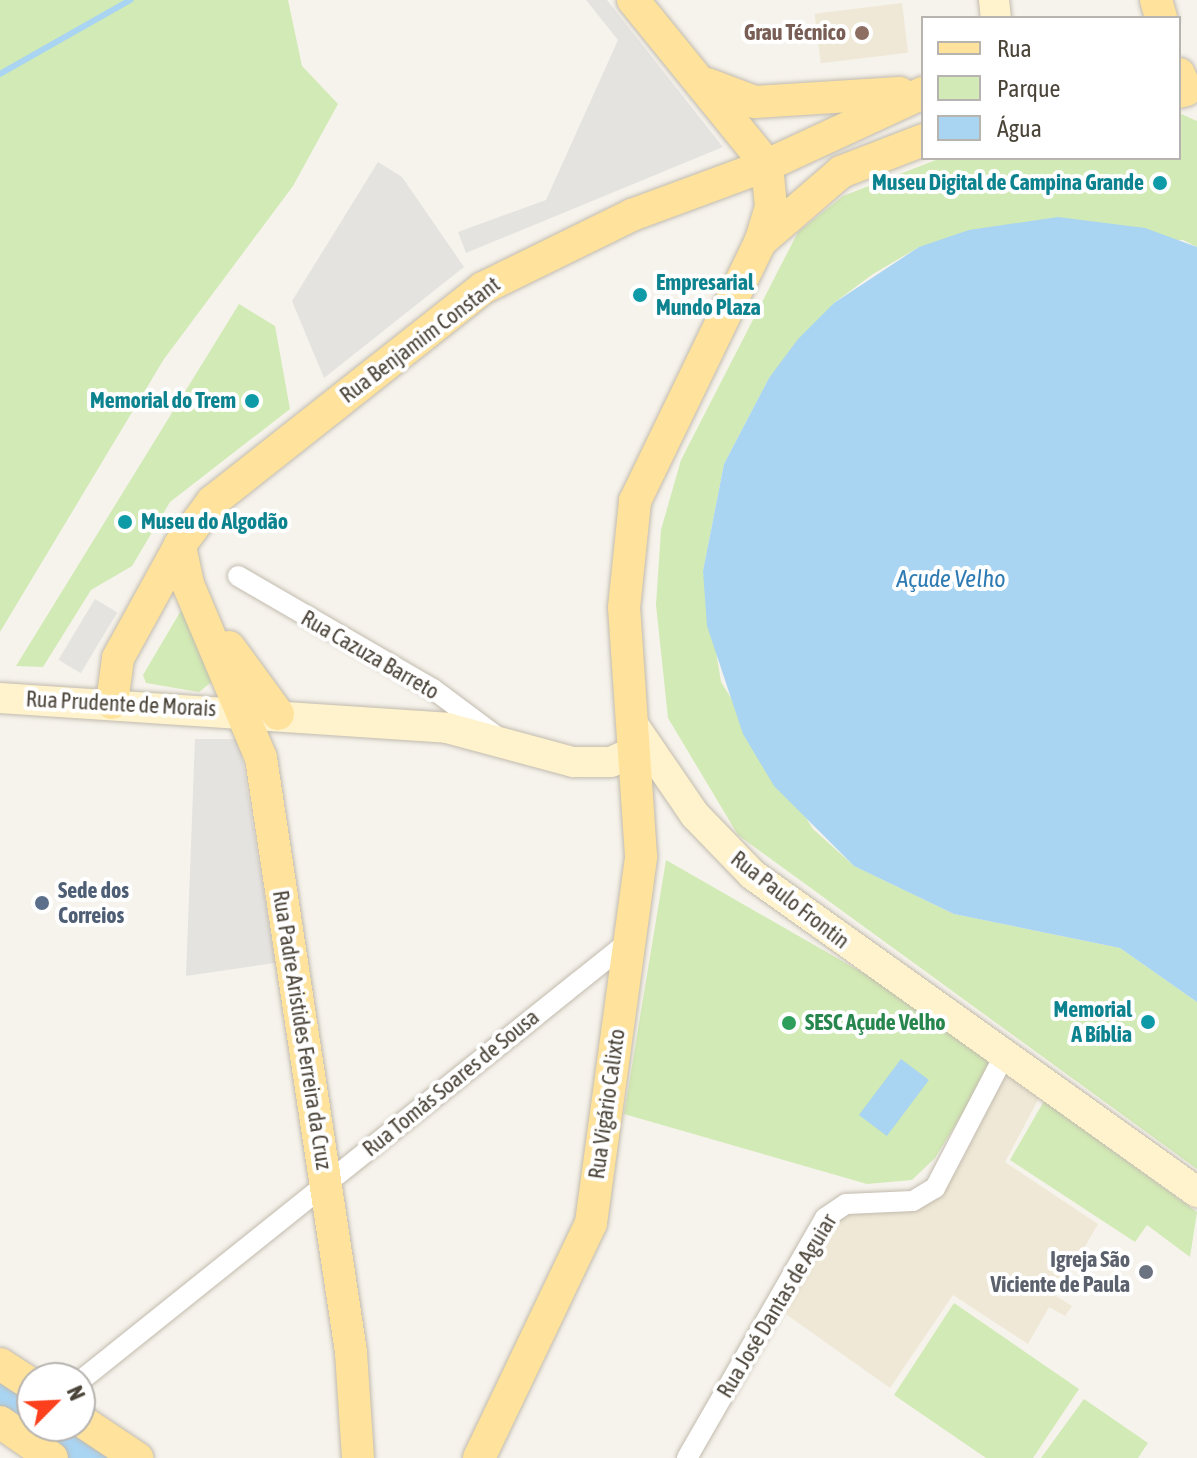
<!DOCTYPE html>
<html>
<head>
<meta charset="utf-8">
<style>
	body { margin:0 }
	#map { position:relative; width:1197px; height:1458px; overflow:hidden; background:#f6f3ec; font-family:"Asap Condensed",sans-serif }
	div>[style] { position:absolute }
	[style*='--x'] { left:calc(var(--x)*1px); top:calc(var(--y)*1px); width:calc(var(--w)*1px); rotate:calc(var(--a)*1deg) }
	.education>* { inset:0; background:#efe8d6; transform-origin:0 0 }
	.green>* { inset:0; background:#d2eab5 }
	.parking>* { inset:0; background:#e5e3e0; transform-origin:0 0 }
	.water>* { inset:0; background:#a9d4f2; transform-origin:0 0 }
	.stream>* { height:6px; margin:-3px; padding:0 3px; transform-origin:3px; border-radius:3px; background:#a9d4f2 }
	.roads { filter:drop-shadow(0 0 2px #c2bbae) drop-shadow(0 0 2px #c2bbae) }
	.street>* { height:20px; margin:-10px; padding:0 10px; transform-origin:10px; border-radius:10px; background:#fff }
	.secondary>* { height:30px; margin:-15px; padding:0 15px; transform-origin:15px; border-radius:15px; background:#fff3cd }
	.primary>* { height:32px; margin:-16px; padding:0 16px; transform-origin:16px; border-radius:16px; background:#ffe39c }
	.dots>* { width:22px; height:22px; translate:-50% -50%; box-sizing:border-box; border:4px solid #fff; border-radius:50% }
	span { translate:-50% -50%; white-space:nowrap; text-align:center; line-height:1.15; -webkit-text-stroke:8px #fff; paint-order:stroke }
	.education-label { font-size:22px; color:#785e54; font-weight:700 }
	.right { translate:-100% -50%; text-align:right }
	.culture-label { font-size:22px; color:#0d838f; font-weight:700 }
	.left { translate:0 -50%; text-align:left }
	.street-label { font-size:22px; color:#4b4439 }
	.service-label { font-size:22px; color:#4e5e75; font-weight:700 }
	.leisure-label { font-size:22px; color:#27864d; font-weight:700 }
	.worship-label { font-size:22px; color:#5b616d; font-weight:700 }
	.water-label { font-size:24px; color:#2e7ab2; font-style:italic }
	.legend { position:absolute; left:921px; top:16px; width:260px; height:144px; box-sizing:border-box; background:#fff; border:2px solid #b7b4b0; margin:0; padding:10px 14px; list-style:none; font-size:24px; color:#4b4439 }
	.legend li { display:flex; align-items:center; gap:16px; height:40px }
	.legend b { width:40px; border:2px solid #b7b4b0 }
	.north { position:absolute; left:16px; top:1362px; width:80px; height:80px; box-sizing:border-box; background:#fff; border:2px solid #b7b4b0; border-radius:50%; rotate:66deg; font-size:22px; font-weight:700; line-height:32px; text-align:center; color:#4b4439 }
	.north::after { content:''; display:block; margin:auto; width:28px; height:36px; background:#fc3f1d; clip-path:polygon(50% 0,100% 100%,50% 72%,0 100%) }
</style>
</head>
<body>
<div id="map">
	<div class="education">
		<div style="left:902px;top:3px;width:50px;height:88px;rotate:83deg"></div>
		<div style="clip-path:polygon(1006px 1074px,1039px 1098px,1005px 1162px,1098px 1224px,1056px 1296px,1072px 1306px,1065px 1316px,1049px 1307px,1028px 1344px,953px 1295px,890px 1388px,780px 1310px,839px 1206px,934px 1194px,956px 1172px)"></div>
	</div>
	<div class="green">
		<div style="clip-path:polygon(0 0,288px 0,302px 66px,338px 104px,293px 186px,164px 359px,0 632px)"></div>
		<div style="clip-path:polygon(1179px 113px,1197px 121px,1197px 247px,1183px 240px,919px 247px,873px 274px,834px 303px,769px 378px,724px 464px,703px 571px,721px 682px,813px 829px,854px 866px,954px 914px,1120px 948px,1197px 1002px,1197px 1169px,738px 835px,668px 718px,656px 605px,661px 530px,681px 460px,798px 232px,843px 196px,941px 158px,1179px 158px)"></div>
		<div style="clip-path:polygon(239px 304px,275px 326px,290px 409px,170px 502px,132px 566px,91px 590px,43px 667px,16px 666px)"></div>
		<div style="clip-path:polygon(186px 602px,214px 680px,199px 692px,146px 683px,143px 675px)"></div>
		<div style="clip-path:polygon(666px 860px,884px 985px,995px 1061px,935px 1158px,912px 1180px,867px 1184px,624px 1114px)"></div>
		<div style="clip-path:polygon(1044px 1101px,1197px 1212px,1190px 1257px,1147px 1225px,1135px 1242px,1010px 1160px)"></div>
		<div style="clip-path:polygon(954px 1303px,1079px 1389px,1033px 1458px,986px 1458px,894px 1395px)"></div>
		<div style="clip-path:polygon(1084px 1399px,1148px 1443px,1138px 1458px,1041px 1458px)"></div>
	</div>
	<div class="parking">
		<div style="clip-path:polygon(586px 0,607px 0,723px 147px,466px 253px,458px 232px,546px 200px,618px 40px)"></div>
		<div style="clip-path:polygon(378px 162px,402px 177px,464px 267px,324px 378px,292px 301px)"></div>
		<div style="left:95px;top:599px;width:26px;height:71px;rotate:31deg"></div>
		<div style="clip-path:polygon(195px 739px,239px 739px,275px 963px,186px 976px)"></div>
	</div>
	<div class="water">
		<div style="clip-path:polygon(1058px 217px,1145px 228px,1197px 247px,1197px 1002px,1120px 948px,954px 914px,854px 866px,774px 786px,743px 734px,707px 626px,703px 571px,724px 464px,769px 378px,798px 339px,834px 303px,919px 247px,969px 230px)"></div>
		<div style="left:901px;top:1059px;width:35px;height:70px;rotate:37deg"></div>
		<div style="clip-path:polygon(0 1377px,32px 1399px,32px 1426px,73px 1426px,121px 1458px,66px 1458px,0 1416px)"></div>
	</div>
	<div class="stream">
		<div style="--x:0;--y:74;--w:150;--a:-29.6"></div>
	</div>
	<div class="roads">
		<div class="street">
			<div style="--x:238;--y:576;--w:225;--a:30.1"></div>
			<div style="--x:433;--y:689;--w:79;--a:36.7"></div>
			<div style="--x:80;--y:1381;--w:709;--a:-38.7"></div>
			<div style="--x:687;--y:1458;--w:277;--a:-60.1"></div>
			<div style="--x:825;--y:1218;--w:25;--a:-34"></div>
			<div style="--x:846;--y:1204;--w:67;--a:-2.6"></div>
			<div style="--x:913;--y:1201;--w:26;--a:-31"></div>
			<div style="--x:935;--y:1188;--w:149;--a:-62.4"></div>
		</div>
		<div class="secondary">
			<div style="--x:994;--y:0;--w:18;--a:84"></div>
			<div style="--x:0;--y:698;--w:448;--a:3.8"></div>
			<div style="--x:447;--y:728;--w:131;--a:15.1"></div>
			<div style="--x:573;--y:762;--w:38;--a:0"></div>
			<div style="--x:611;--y:762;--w:26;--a:-25"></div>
			<div style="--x:634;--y:726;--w:108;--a:55.6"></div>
			<div style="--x:695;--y:815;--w:83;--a:46"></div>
			<div style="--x:753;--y:875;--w:546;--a:35.53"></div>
		</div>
		<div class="primary">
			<div style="--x:633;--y:0;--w:213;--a:50.9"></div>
			<div style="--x:767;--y:165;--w:42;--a:84.6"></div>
			<div style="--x:771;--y:207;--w:37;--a:107"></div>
			<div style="--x:1156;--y:0;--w:19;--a:74"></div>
			<div style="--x:1179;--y:74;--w:17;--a:66"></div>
			<div style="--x:1186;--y:90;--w:7;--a:164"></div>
			<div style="--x:707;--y:84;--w:51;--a:20.6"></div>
			<div style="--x:755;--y:102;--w:145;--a:-3.6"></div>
			<div style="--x:229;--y:647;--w:83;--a:53.8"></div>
			<div style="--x:112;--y:703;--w:45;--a:-82.4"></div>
			<div style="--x:118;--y:658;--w:129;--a:-61.2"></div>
			<div style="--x:0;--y:1364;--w:38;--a:33"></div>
			<div style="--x:80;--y:1420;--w:69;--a:33.7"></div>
			<div style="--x:0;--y:1422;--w:63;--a:34.7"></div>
			<div style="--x:358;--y:1458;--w:106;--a:-93.8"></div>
			<div style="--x:351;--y:1352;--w:601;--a:-98.62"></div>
			<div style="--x:261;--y:758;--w:189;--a:-112.8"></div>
			<div style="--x:188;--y:584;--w:40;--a:-102"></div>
			<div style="--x:180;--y:545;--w:54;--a:-53.3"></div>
			<div style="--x:212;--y:502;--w:345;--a:-38.3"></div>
			<div style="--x:483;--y:288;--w:166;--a:-26.1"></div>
			<div style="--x:632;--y:215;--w:144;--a:-20.3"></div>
			<div style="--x:767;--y:165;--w:172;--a:-24.8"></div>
			<div style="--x:479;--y:1458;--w:260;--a:-64.5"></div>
			<div style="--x:591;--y:1223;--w:370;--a:-82.2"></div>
			<div style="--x:641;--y:856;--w:249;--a:-93.9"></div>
			<div style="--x:624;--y:608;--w:108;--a:-84.1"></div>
			<div style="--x:635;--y:501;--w:288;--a:-64.2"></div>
			<div style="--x:760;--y:242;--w:107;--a:-40.8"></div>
			<div style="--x:841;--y:172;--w:88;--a:-21.3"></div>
		</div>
	</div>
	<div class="dots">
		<div style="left:862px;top:33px;background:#8d6e63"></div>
		<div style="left:1160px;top:183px;background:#0f9aa8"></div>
		<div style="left:640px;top:295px;background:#0f9aa8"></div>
		<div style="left:252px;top:401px;background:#0f9aa8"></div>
		<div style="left:125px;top:522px;background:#0f9aa8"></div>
		<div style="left:42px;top:903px;background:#5c6f8a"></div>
		<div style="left:1148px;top:1022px;background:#0f9aa8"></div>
		<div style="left:789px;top:1023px;background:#2e9e5b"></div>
		<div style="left:1146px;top:1272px;background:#6b7280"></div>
	</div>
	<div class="education-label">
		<span class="right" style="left:846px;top:33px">Grau Técnico</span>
	</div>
	<div class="culture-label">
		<span class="right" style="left:1144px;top:183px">Museu Digital de Campina Grande</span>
		<span class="left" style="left:656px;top:295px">Empresarial<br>Mundo Plaza</span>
		<span class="right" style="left:236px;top:401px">Memorial do Trem</span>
		<span class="left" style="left:141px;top:522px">Museu do Algodão</span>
		<span class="right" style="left:1132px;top:1022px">Memorial<br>A Bíblia</span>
	</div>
	<div class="street-label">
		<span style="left:420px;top:340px;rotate:-37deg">Rua Benjamim Constant</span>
		<span style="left:370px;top:655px;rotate:30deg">Rua Cazuza Barreto</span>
		<span style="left:121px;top:704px;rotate:3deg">Rua Prudente de Morais</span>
		<span style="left:790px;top:900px;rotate:38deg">Rua Paulo Frontin</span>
		<span style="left:302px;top:1030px;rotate:81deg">Rua Padre Aristides Ferreira da Cruz</span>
		<span style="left:451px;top:1083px;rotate:-39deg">Rua Tomás Soares de Sousa</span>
		<span style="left:607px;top:1104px;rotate:-82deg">Rua Vigário Calixto</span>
		<span style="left:777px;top:1306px;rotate:-59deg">Rua José Dantas de Aguiar</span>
	</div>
	<div class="service-label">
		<span class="left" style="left:58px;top:903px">Sede dos<br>Correios</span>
	</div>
	<div class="leisure-label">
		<span class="left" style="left:805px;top:1023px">SESC Açude Velho</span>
	</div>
	<div class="worship-label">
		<span class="right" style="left:1130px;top:1272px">Igreja São<br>Viciente de Paula</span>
	</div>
	<div class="water-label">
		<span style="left:951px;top:579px">Açude Velho</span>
	</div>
	<ul class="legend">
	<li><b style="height:10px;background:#ffe39c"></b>Rua</li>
	<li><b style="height:22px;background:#d2eab5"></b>Parque</li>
	<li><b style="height:22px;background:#a9d4f2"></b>Água</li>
	</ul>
	<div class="north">N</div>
</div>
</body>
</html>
